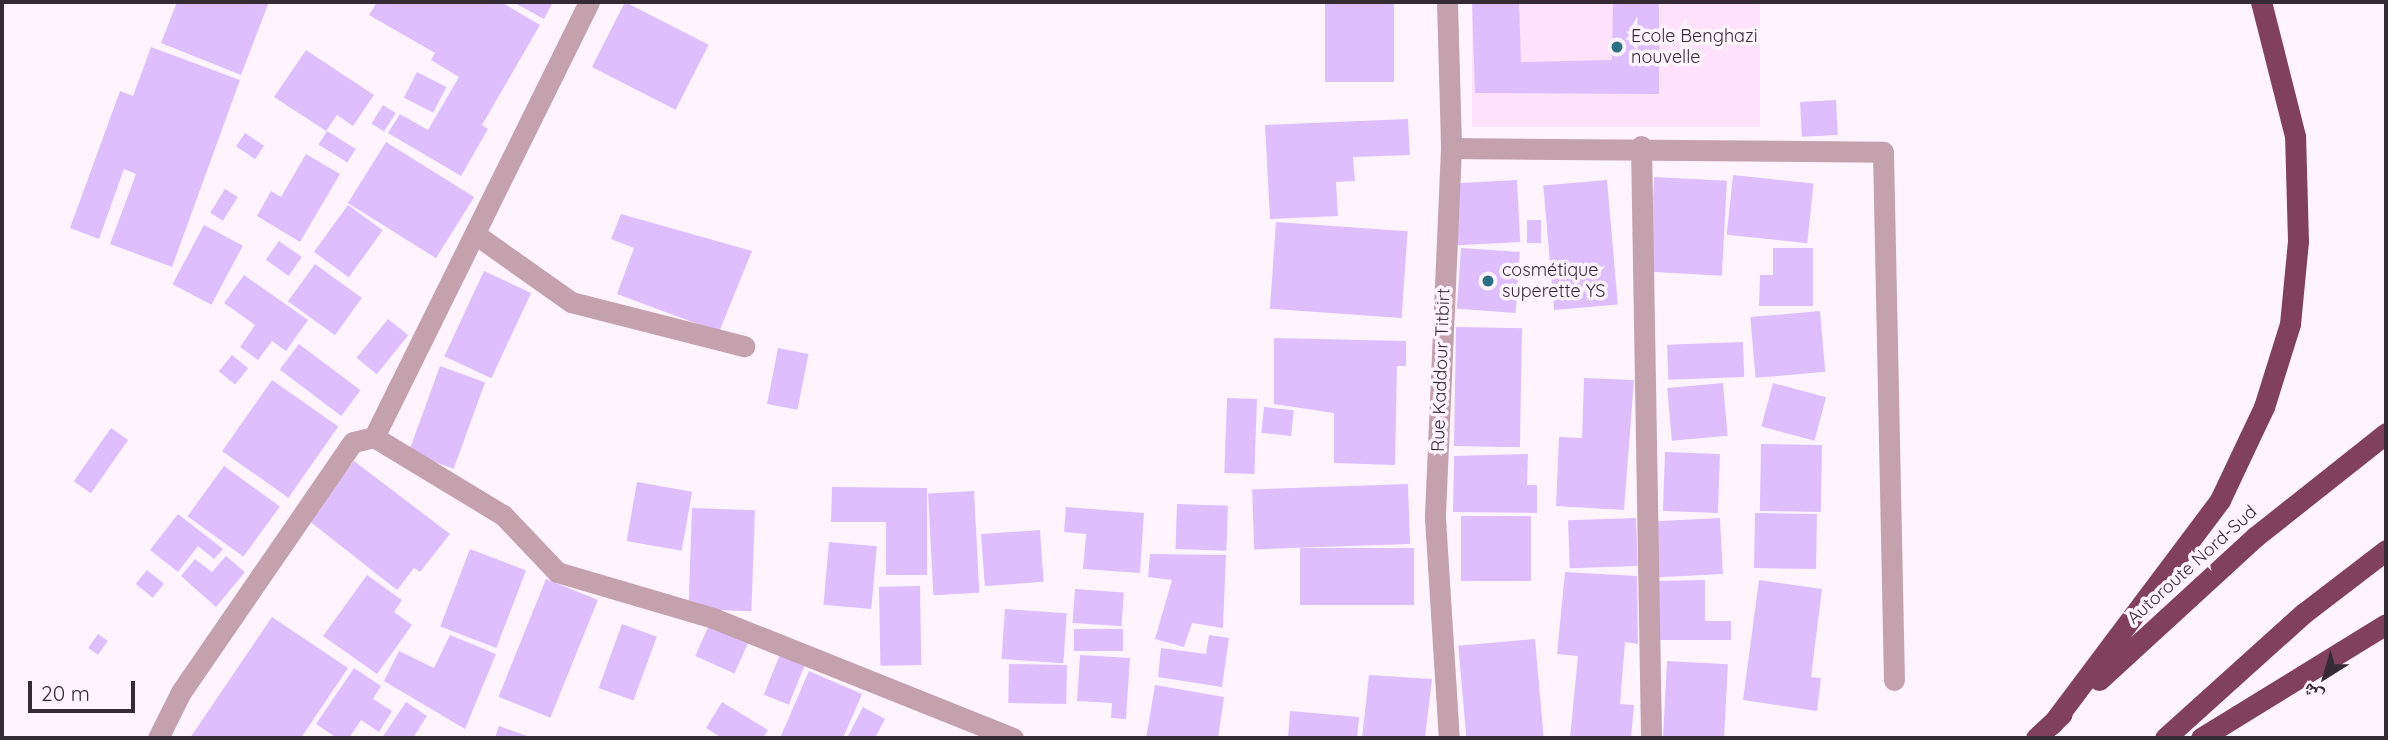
<!DOCTYPE html>
<html>
<head>
<meta charset="utf-8">
<style>
	body { margin:0 }
	#map { position:relative; width:2388px; height:740px; overflow:hidden; background:#fff3fd; font-family:Quicksand,"Noto Naskh Arabic",sans-serif }
	div>[style] { position:absolute }
	[style*='--x'] { left:calc(var(--x)*1px); top:calc(var(--y)*1px); width:calc(var(--w)*1px); rotate:calc(var(--a)*1deg) }
	.built>* { inset:0; background:#fee1fa; transform-origin:0 0 }
	.building>* { inset:0; background:#dfbefe; transform-origin:0 0 }
	.minor>* { height:21px; margin:-10.5px; padding:0 10.5px; transform-origin:10.5px; border-radius:10.5px; background:#c3a2ae }
	.highway>* { height:21px; margin:-10.5px; padding:0 10.5px; transform-origin:10.5px; border-radius:10.5px; background:#81415d }
	.dots>* { width:19px; height:19px; translate:-50% -50%; box-sizing:border-box; border:4px solid #fff3fd; border-radius:50% }
	span { translate:-50% -50%; white-space:nowrap; text-align:center; line-height:1.15; -webkit-text-stroke:7px #fff3fd; paint-order:stroke }
	.poi-label { font-size:18px; color:#362b34 }
	.left { translate:0 -50%; text-align:left }
	.street-label { font-size:18px; color:#362b34 }
	.frame { position:absolute; inset:0; border:4px solid #362b34; pointer-events:none }
	.north { position:absolute; left:2290px; top:642px; width:70px; height:70px; -webkit-text-stroke:5px #fff3fd; paint-order:stroke; rotate:217deg; font-size:19px; font-weight:700; line-height:28px; text-align:center; color:#362b34 }
	.north::after { content:''; display:block; margin:auto; width:24px; height:32px; background:#362b34; clip-path:polygon(50% 0,100% 100%,50% 72%,0 100%) }
	.scale { position:absolute; left:28px; top:681px; width:107px; height:32px; box-sizing:border-box; border:4px solid #362b34; border-top:0; padding-left:9px; font-size:21px; line-height:24px; white-space:nowrap; color:#362b34; -webkit-text-stroke:5px #fff3fd; paint-order:stroke }
</style>
</head>
<body>
<div id="map">
	<div class="built">
		<div style="left:1472px;top:2px;width:288px;height:125px"></div>
	</div>
	<div class="building">
		<div style="clip-path:polygon(177px 2px,269px 2px,241px 75px,161px 43px)"></div>
		<div style="clip-path:polygon(377px 2px,501px 2px,540px 25px,482px 125px,488px 129px,461px 176px,388px 133px,400px 114px,428px 130px,459px 77px,431px 60px,435px 53px,369px 15px)"></div>
		<div style="clip-path:polygon(513px 2px,553px 2px,544px 19px)"></div>
		<div style="left:625px;top:2px;width:94px;height:73px;rotate:27deg"></div>
		<div style="left:1325px;top:2px;width:69px;height:80px"></div>
		<div style="clip-path:polygon(1472px 2px,1519px 2px,1521px 62px,1612px 60px,1613px 2px,1659px 2px,1659px 94px,1475px 93px)"></div>
		<div style="clip-path:polygon(151px 47px,240px 80px,172px 267px,110px 244px,136px 174px,124px 169px,99px 239px,70px 228px,120px 91px,133px 96px)"></div>
		<div style="clip-path:polygon(306px 50px,374px 95px,353px 126px,337px 115px,326px 131px,274px 97px)"></div>
		<div style="left:417px;top:72px;width:33px;height:29px;rotate:27deg"></div>
		<div style="left:1836px;top:100px;width:35px;height:36px;rotate:87deg"></div>
		<div style="left:383px;top:105px;width:15px;height:22px;rotate:32deg"></div>
		<div style="clip-path:polygon(1408px 119px,1410px 155px,1353px 157px,1355px 181px,1336px 182px,1338px 216px,1270px 219px,1265px 125px)"></div>
		<div style="left:327px;top:131px;width:34px;height:16px;rotate:32deg"></div>
		<div style="left:245px;top:133px;width:23px;height:16px;rotate:34deg"></div>
		<div style="left:386px;top:142px;width:104px;height:72px;rotate:32deg"></div>
		<div style="clip-path:polygon(306px 154px,340px 174px,300px 242px,257px 216px,271px 191px,281px 197px)"></div>
		<div style="left:1733px;top:175px;width:81px;height:60px;rotate:6deg"></div>
		<div style="left:1654px;top:177px;width:73px;height:95px;rotate:3deg"></div>
		<div style="left:1517px;top:180px;width:62px;height:63px;rotate:87deg"></div>
		<div style="left:1607px;top:180px;width:125px;height:64px;rotate:85deg"></div>
		<div style="left:225px;top:189px;width:15px;height:28px;rotate:32deg"></div>
		<div style="left:348px;top:205px;width:43px;height:58px;rotate:36deg"></div>
		<div style="clip-path:polygon(621px 214px,752px 251px,719px 332px,617px 294px,634px 248px,611px 239px)"></div>
		<div style="left:1527px;top:220px;width:14px;height:23px"></div>
		<div style="left:1276px;top:222px;width:132px;height:87px;rotate:4deg"></div>
		<div style="left:204px;top:225px;width:44px;height:67px;rotate:28deg"></div>
		<div style="left:279px;top:241px;width:28px;height:23px;rotate:35deg"></div>
		<div style="left:1461px;top:248px;width:59px;height:61px;rotate:4deg"></div>
		<div style="clip-path:polygon(1773px 248px,1813px 248px,1813px 306px,1759px 306px,1760px 275px,1773px 275px)"></div>
		<div style="left:315px;top:264px;width:58px;height:46px;rotate:36deg"></div>
		<div style="left:484px;top:271px;width:52px;height:94px;rotate:25deg"></div>
		<div style="clip-path:polygon(244px 275px,308px 320px,286px 351px,272px 341px,258px 360px,240px 347px,255px 325px,224px 303px)"></div>
		<div style="left:1820px;top:311px;width:61px;height:70px;rotate:85deg"></div>
		<div style="left:388px;top:319px;width:26px;height:50px;rotate:39deg"></div>
		<div style="left:1456px;top:327px;width:66px;height:119px;rotate:1deg"></div>
		<div style="clip-path:polygon(1274px 338px,1406px 341px,1406px 366px,1397px 366px,1395px 465px,1334px 463px,1334px 413px,1274px 404px)"></div>
		<div style="left:1743px;top:342px;width:35px;height:76px;rotate:88deg"></div>
		<div style="left:299px;top:344px;width:77px;height:32px;rotate:37deg"></div>
		<div style="left:778px;top:348px;width:31px;height:57px;rotate:11deg"></div>
		<div style="left:232px;top:355px;width:21px;height:21px;rotate:39deg"></div>
		<div style="left:440px;top:366px;width:48px;height:92px;rotate:20deg"></div>
		<div style="clip-path:polygon(1584px 378px,1634px 380px,1624px 510px,1556px 506px,1559px 437px,1582px 438px)"></div>
		<div style="left:272px;top:380px;width:81px;height:87px;rotate:35deg"></div>
		<div style="left:1723px;top:383px;width:53px;height:56px;rotate:85deg"></div>
		<div style="left:1773px;top:383px;width:55px;height:45px;rotate:15deg"></div>
		<div style="left:1227px;top:398px;width:30px;height:75px;rotate:2deg"></div>
		<div style="left:1264px;top:407px;width:30px;height:26px;rotate:6deg"></div>
		<div style="left:111px;top:428px;width:21px;height:65px;rotate:35deg"></div>
		<div style="left:1761px;top:444px;width:61px;height:67px;rotate:1deg"></div>
		<div style="left:1665px;top:452px;width:55px;height:59px;rotate:2deg"></div>
		<div style="clip-path:polygon(1528px 454px,1527px 485px,1537px 485px,1537px 513px,1453px 512px,1454px 456px)"></div>
		<div style="clip-path:polygon(354px 461px,450px 534px,420px 572px,414px 568px,397px 590px,308px 520px)"></div>
		<div style="left:224px;top:466px;width:69px;height:62px;rotate:36deg"></div>
		<div style="left:637px;top:482px;width:56px;height:60px;rotate:10deg"></div>
		<div style="left:1408px;top:484px;width:60px;height:156px;rotate:88deg"></div>
		<div style="clip-path:polygon(832px 487px,927px 488px,927px 575px,886px 575px,886px 522px,831px 522px)"></div>
		<div style="left:974px;top:491px;width:102px;height:46px;rotate:87deg"></div>
		<div style="left:1177px;top:504px;width:51px;height:45px;rotate:2deg"></div>
		<div style="clip-path:polygon(1066px 507px,1144px 513px,1140px 573px,1083px 569px,1086px 534px,1064px 532px)"></div>
		<div style="left:692px;top:508px;width:63px;height:101px;rotate:2deg"></div>
		<div style="left:1755px;top:513px;width:62px;height:55px;rotate:1deg"></div>
		<div style="clip-path:polygon(178px 514px,223px 549px,214px 559px,198px 546px,178px 572px,150px 550px)"></div>
		<div style="left:1461px;top:516px;width:70px;height:65px"></div>
		<div style="left:1636px;top:518px;width:48px;height:68px;rotate:88deg"></div>
		<div style="left:1720px;top:518px;width:56px;height:64px;rotate:87deg"></div>
		<div style="left:1040px;top:530px;width:52px;height:59px;rotate:86deg"></div>
		<div style="left:829px;top:542px;width:48px;height:63px;rotate:5deg"></div>
		<div style="left:1300px;top:548px;width:114px;height:57px"></div>
		<div style="left:470px;top:549px;width:60px;height:83px;rotate:21deg"></div>
		<div style="clip-path:polygon(1150px 554px,1226px 555px,1223px 628px,1192px 623px,1184px 647px,1155px 639px,1172px 580px,1148px 577px)"></div>
		<div style="clip-path:polygon(226px 556px,245px 572px,216px 607px,181px 576px,195px 559px,212px 572px)"></div>
		<div style="left:147px;top:570px;width:22px;height:18px;rotate:39deg"></div>
		<div style="clip-path:polygon(1565px 572px,1637px 576px,1638px 644px,1625px 642px,1620px 704px,1634px 705px,1631px 738px,1570px 738px,1578px 656px,1557px 654px)"></div>
		<div style="clip-path:polygon(367px 575px,402px 600px,394px 612px,412px 625px,377px 674px,323px 636px)"></div>
		<div style="left:546px;top:579px;width:56px;height:127px;rotate:22deg"></div>
		<div style="clip-path:polygon(1705px 580px,1705px 621px,1731px 621px,1731px 640px,1658px 640px,1657px 581px)"></div>
		<div style="clip-path:polygon(1759px 580px,1822px 589px,1811px 677px,1821px 678px,1817px 711px,1743px 700px)"></div>
		<div style="left:920px;top:586px;width:79px;height:41px;rotate:89deg"></div>
		<div style="left:1075px;top:589px;width:49px;height:34px;rotate:4deg"></div>
		<div style="left:1005px;top:609px;width:62px;height:50px;rotate:4deg"></div>
		<div style="clip-path:polygon(272px 617px,348px 668px,301px 738px,190px 738px)"></div>
		<div style="left:622px;top:624px;width:37px;height:68px;rotate:20deg"></div>
		<div style="left:709px;top:625px;width:43px;height:34px;rotate:24deg"></div>
		<div style="left:1074px;top:629px;width:49px;height:22px"></div>
		<div style="left:98px;top:634px;width:12px;height:17px;rotate:35deg"></div>
		<div style="clip-path:polygon(450px 635px,496px 654px,465px 729px,384px 681px,399px 651px,434px 668px)"></div>
		<div style="clip-path:polygon(1209px 635px,1229px 638px,1222px 687px,1158px 677px,1161px 648px,1206px 654px)"></div>
		<div style="left:1535px;top:639px;width:99px;height:77px;rotate:85deg"></div>
		<div style="left:781px;top:652px;width:27px;height:46px;rotate:22deg"></div>
		<div style="clip-path:polygon(1080px 655px,1130px 658px,1126px 719px,1111px 718px,1112px 703px,1077px 701px)"></div>
		<div style="left:1667px;top:661px;width:61px;height:77px;rotate:3deg"></div>
		<div style="left:1009px;top:664px;width:58px;height:39px;rotate:1deg"></div>
		<div style="clip-path:polygon(354px 668px,381px 686px,373px 699px,392px 711px,379px 732px,361px 720px,349px 738px,337px 738px,316px 724px)"></div>
		<div style="clip-path:polygon(809px 671px,862px 694px,843px 738px,780px 738px)"></div>
		<div style="clip-path:polygon(1369px 675px,1432px 679px,1425px 738px,1362px 738px)"></div>
		<div style="clip-path:polygon(1155px 685px,1224px 697px,1218px 738px,1146px 738px)"></div>
		<div style="clip-path:polygon(406px 702px,427px 716px,413px 738px,382px 738px)"></div>
		<div style="clip-path:polygon(722px 702px,768px 730px,763px 738px,722px 738px,706px 728px)"></div>
		<div style="clip-path:polygon(863px 707px,885px 719px,875px 738px,847px 738px)"></div>
		<div style="clip-path:polygon(1290px 711px,1359px 717px,1357px 738px,1288px 738px)"></div>
		<div style="clip-path:polygon(499px 726px,533px 738px,495px 738px)"></div>
	</div>
	<div class="minor">
		<div style="--x:1447;--y:2;--w:146;--a:88.4"></div>
		<div style="--x:1451;--y:148;--w:370;--a:92.5"></div>
		<div style="--x:1435;--y:518;--w:220;--a:86.4"></div>
		<div style="--x:1641;--y:146;--w:592;--a:89.03"></div>
		<div style="--x:1451;--y:148;--w:432;--a:0.5"></div>
		<div style="--x:1883;--y:152;--w:528;--a:88.81"></div>
		<div style="--x:475;--y:234;--w:118;--a:35.3"></div>
		<div style="--x:571;--y:302;--w:179;--a:14.3"></div>
		<div style="--x:374;--y:437;--w:151;--a:31.2"></div>
		<div style="--x:503;--y:515;--w:79;--a:46.5"></div>
		<div style="--x:557;--y:572;--w:163;--a:16.4"></div>
		<div style="--x:713;--y:618;--w:323;--a:21.8"></div>
		<div style="--x:158;--y:738;--w:51;--a:-63.4"></div>
		<div style="--x:181;--y:692;--w:303;--a:-55.5"></div>
		<div style="--x:353;--y:442;--w:22;--a:-13"></div>
		<div style="--x:374;--y:437;--w:485;--a:-63.7"></div>
	</div>
	<div class="highway">
		<div style="--x:2099;--y:680;--w:212;--a:-42.5"></div>
		<div style="--x:2255;--y:537;--w:167;--a:-38.4"></div>
		<div style="--x:2052;--y:724;--w:280;--a:-53.1"></div>
		<div style="--x:2220;--y:500;--w:103;--a:-64.7"></div>
		<div style="--x:2264;--y:407;--w:87;--a:-72.6"></div>
		<div style="--x:2290;--y:324;--w:83;--a:-84.5"></div>
		<div style="--x:2298;--y:241;--w:105;--a:-91.6"></div>
		<div style="--x:2295;--y:136;--w:138;--a:-104.2"></div>
		<div style="--x:2036;--y:738;--w:35;--a:-43"></div>
		<div style="--x:2165;--y:738;--w:187;--a:-42"></div>
		<div style="--x:2304;--y:613;--w:103;--a:-37.5"></div>
		<div style="--x:2201;--y:738;--w:217;--a:-31.6"></div>
	</div>
	<div class="dots">
		<div style="left:1617px;top:47px;background:#2b7080"></div>
		<div style="left:1488px;top:281px;background:#2b7080"></div>
	</div>
	<div class="poi-label">
		<span class="left" style="left:1631px;top:47px">Ecole Benghazi<br>nouvelle</span>
		<span class="left" style="left:1502px;top:281px">cosmétique<br>superette YS</span>
	</div>
	<div class="street-label">
		<span style="left:1441px;top:370px;rotate:-88deg">Rue Kaddour Titbirt</span>
		<span style="left:2192px;top:565px;rotate:-42deg">Autoroute Nord-Sud</span>
	</div>
	<div class="frame"></div>
	<div class="north">ش</div>
	<div class="scale">20 m</div>
</div>
</body>
</html>
